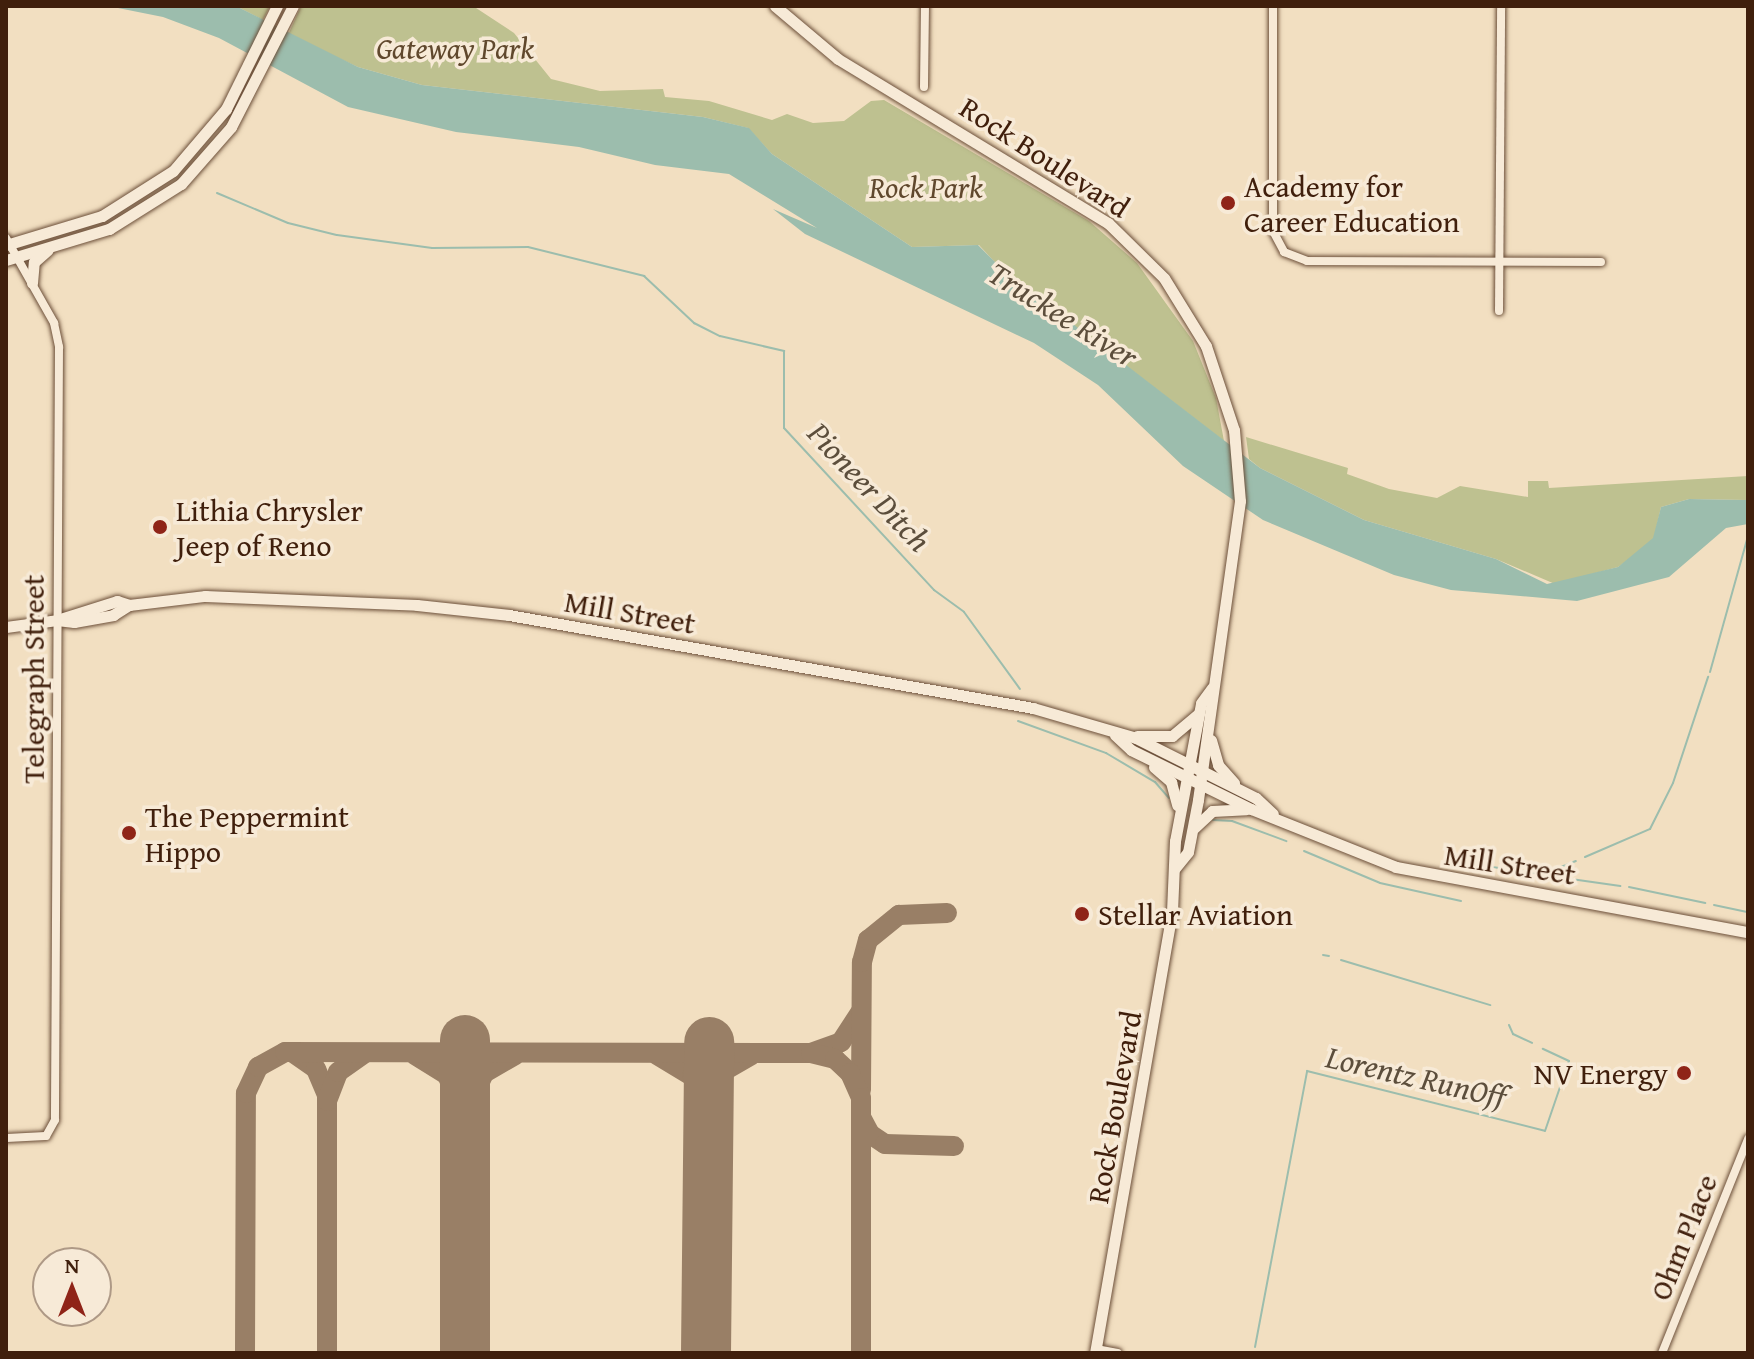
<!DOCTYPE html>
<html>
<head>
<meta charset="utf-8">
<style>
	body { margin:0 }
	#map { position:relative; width:1754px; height:1359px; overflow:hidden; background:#f2dfc1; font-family:"Gentium Book Plus",serif }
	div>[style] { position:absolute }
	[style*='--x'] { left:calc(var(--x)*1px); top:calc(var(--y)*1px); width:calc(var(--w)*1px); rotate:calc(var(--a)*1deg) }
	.green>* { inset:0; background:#bec190 }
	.water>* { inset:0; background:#9cbdad }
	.stream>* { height:2px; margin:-1px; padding:0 1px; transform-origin:1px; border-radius:1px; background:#9cbdad }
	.taxiway>* { height:20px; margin:-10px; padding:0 10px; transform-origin:10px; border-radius:10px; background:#997f66 }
	.runway>* { height:50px; margin:-25px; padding:0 25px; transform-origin:25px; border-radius:25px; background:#997f66 }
	.roads { filter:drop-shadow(0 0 2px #6c4f39) drop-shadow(0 0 2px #6c4f39) }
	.minor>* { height:8px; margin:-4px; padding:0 4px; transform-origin:4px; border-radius:4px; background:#f7ead7 }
	.secondary>* { height:11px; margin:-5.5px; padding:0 5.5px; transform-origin:5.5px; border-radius:5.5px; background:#f7ead7 }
	.dots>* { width:22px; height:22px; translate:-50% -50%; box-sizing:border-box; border:4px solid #f7ead7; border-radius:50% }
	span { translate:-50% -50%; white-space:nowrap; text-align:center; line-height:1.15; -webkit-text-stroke:7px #f7ead7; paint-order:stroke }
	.park-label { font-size:30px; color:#60482d; font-style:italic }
	.street-label { font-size:30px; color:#401f0c }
	.poi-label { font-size:30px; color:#401f0c }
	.left { translate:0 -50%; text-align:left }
	.right { translate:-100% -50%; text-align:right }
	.water-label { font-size:32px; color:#5c4e3c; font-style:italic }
	.frame { position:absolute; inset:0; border:8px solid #401f0c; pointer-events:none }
	.north { position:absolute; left:32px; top:1247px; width:80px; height:80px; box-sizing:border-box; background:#f7ead7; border:2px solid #ae9986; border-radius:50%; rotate:0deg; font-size:22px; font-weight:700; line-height:32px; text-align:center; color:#401f0c }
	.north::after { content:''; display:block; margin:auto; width:28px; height:36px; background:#8f2418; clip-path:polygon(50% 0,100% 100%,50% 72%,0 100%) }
</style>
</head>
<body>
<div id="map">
	<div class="green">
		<div style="clip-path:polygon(236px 6px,270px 6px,263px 20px)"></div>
		<div style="clip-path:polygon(301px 6px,473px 6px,514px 33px,551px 79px,600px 91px,663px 89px,665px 97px,709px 101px,772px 120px,787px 114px,813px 123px,844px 121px,871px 101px,884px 100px,1089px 221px,1137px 263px,1193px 341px,1216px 398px,1224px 441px,1003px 271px,979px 245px,912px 247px,772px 154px,748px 128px,703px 117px,422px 85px,358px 67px,288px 35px)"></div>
		<div style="clip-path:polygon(1246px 437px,1348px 468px,1347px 474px,1389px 489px,1437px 498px,1460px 486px,1528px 497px,1528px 481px,1548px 481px,1549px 488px,1748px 476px,1748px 500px,1689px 499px,1661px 507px,1654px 538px,1644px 549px,1618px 567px,1555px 584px,1496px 559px,1364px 520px,1260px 468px,1249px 459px)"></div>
	</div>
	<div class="water">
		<div style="clip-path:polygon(108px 6px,236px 6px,358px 67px,422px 85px,703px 117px,749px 128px,772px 154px,912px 247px,978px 245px,1004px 271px,1260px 468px,1364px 520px,1496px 559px,1547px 584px,1618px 567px,1653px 538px,1661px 507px,1689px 499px,1748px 500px,1748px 524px,1726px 528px,1669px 577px,1577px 601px,1451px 590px,1394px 575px,1263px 520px,1183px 466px,1098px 385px,1034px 343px,805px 234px,773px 209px,817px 228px,729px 174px,655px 165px,579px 147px,456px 132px,348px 107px,219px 38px,163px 17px)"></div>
	</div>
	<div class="stream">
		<div style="--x:217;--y:193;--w:77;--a:22.9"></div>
		<div style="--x:288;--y:223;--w:50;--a:13.8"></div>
		<div style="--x:337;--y:235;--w:96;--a:7.8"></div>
		<div style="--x:432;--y:248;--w:96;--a:-0.6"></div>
		<div style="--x:528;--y:247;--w:120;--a:14"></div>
		<div style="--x:644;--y:276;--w:69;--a:43.2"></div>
		<div style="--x:694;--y:323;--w:29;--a:27"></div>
		<div style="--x:720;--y:336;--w:66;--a:13.2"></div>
		<div style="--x:784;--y:351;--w:77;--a:90"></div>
		<div style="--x:784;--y:428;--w:221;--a:47.2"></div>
		<div style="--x:934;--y:590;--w:37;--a:36"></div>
		<div style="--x:964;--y:612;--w:95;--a:54"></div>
		<div style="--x:1710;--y:672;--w:141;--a:-74.4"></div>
		<div style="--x:1018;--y:721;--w:94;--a:20"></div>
		<div style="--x:1106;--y:753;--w:57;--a:30.6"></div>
		<div style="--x:1155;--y:782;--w:21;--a:49"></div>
		<div style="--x:1213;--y:820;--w:19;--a:3"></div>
		<div style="--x:1232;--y:821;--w:58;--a:20.3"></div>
		<div style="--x:1304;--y:851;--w:82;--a:22.8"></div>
		<div style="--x:1380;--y:883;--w:83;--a:12.5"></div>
		<div style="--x:1585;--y:857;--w:71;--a:-23.3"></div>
		<div style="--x:1650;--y:829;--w:51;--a:-63.4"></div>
		<div style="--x:1673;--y:783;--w:112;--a:-71.7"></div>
		<div style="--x:1486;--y:871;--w:7;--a:-34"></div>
		<div style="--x:1492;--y:867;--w:64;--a:8.1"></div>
		<div style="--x:1555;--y:876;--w:11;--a:-56"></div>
		<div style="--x:1561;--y:867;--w:16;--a:-22"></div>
		<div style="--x:1557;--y:877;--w:64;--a:8.1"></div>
		<div style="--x:1629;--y:887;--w:78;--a:11.9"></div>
		<div style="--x:1714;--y:905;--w:35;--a:12"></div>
		<div style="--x:1323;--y:955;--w:6;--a:9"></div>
		<div style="--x:1341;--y:960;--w:156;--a:16.8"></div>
		<div style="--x:1509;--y:1025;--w:10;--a:66"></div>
		<div style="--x:1513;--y:1034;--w:21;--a:25"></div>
		<div style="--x:1255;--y:1347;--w:281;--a:-79.3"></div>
		<div style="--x:1307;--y:1071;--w:245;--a:14.1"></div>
		<div style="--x:1545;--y:1131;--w:74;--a:-71.1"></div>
		<div style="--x:1569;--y:1061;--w:29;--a:-155"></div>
	</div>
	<div class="taxiway">
		<div style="--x:292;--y:1052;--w:29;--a:35"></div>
		<div style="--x:316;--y:1069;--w:28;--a:67"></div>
		<div style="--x:327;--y:1095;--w:258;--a:90"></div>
		<div style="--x:811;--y:1053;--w:32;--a:-20"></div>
		<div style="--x:841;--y:1042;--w:35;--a:-57"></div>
		<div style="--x:415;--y:1055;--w:38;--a:32"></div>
		<div style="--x:447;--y:1075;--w:45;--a:66.3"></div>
		<div style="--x:657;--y:1055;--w:41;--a:31"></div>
		<div style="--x:692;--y:1076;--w:27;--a:56"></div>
		<div style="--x:861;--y:1090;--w:128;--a:-89.6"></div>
		<div style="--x:862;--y:962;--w:23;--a:-75"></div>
		<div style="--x:868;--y:940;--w:40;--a:-39"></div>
		<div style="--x:899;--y:915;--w:48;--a:-2.4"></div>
		<div style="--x:707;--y:1098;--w:30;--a:-60"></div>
		<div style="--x:722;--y:1072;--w:34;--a:-30"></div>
		<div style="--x:327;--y:1101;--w:31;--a:-69"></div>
		<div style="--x:338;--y:1072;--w:32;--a:-35"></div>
		<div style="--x:466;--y:1113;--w:44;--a:-65.8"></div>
		<div style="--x:484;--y:1073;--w:36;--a:-30"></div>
		<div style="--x:862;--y:1119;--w:17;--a:62"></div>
		<div style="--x:870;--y:1134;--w:18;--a:34"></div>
		<div style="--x:885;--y:1144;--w:69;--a:1.7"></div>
		<div style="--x:245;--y:1353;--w:260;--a:-89.8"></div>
		<div style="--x:246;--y:1093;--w:29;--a:-65"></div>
		<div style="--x:258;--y:1067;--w:31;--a:-29"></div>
		<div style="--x:285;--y:1052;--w:526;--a:0.11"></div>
		<div style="--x:811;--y:1053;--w:25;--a:14"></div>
		<div style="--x:835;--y:1059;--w:21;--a:43"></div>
		<div style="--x:850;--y:1073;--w:27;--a:66"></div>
		<div style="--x:861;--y:1098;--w:255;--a:90"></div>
		<div style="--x:701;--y:1353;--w:23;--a:-77"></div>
	</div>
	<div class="runway">
		<div style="--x:465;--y:1353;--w:313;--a:-90"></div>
		<div style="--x:706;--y:1353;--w:311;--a:-89.4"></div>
	</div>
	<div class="roads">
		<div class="minor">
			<div style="--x:1273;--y:6;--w:225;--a:90"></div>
			<div style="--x:1273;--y:231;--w:24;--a:62"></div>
			<div style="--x:1284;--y:252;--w:25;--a:21"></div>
			<div style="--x:1307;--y:261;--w:294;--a:0.2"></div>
			<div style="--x:924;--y:87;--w:81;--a:-89.3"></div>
			<div style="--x:6;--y:238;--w:98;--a:60.5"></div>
			<div style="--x:54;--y:323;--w:25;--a:78"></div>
			<div style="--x:59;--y:347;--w:773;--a:90.3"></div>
			<div style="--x:55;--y:1120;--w:18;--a:119"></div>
			<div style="--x:46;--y:1136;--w:40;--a:177.1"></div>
			<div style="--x:1499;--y:311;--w:305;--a:-89.6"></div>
			<div style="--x:1096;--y:1349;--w:22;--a:10"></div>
			<div style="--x:1662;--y:1353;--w:231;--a:-68.1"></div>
		</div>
		<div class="secondary">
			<div style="--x:775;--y:6;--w:82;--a:40.1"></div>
			<div style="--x:838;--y:59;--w:316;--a:31.3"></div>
			<div style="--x:1108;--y:223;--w:78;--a:44.5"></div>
			<div style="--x:1164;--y:278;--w:80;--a:58.3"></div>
			<div style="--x:1206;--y:346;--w:89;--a:71.6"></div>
			<div style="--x:1234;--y:430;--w:71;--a:85.2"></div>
			<div style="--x:1240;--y:501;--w:302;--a:98"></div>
			<div style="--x:1198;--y:800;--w:53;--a:100.9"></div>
			<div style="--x:1188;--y:852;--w:21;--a:129"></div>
			<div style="--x:6;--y:245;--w:100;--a:-16.8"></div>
			<div style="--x:102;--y:216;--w:84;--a:-32.4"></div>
			<div style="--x:173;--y:171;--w:82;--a:-49.5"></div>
			<div style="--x:226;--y:109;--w:115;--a:-63.7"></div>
			<div style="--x:6;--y:260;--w:108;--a:-16.8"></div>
			<div style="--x:109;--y:229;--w:85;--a:-32"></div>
			<div style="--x:181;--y:184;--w:76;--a:-48.7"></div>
			<div style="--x:231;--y:127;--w:136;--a:-62.9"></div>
			<div style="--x:32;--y:283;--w:21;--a:-85"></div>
			<div style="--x:34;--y:262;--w:18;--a:-41"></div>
			<div style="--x:57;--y:620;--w:17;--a:7"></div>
			<div style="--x:74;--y:622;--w:40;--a:-10"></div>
			<div style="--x:113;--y:615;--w:19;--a:-32"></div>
			<div style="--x:6;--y:627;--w:51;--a:-7.8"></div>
			<div style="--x:57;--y:620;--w:63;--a:-17.6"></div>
			<div style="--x:117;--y:601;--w:13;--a:18"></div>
			<div style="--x:129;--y:605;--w:77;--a:-6.8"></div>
			<div style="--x:205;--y:596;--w:212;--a:2.4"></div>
			<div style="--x:417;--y:605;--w:93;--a:6.2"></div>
			<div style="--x:509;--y:615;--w:532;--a:10.06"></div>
			<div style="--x:1033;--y:708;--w:107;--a:16.2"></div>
			<div style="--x:1136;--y:738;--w:134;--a:26.6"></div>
			<div style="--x:1256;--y:798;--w:23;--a:43"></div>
			<div style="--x:1115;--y:735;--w:22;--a:43"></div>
			<div style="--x:1131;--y:750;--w:134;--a:26.2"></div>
			<div style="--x:1251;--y:809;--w:156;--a:21.8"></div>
			<div style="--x:1396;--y:867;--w:358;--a:10.5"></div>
			<div style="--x:1137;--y:736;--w:35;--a:0"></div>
			<div style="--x:1172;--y:736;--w:35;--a:-40"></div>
			<div style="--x:1211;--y:740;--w:26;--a:74"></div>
			<div style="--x:1218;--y:765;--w:24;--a:48"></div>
			<div style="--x:1154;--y:767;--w:23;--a:41"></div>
			<div style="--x:1171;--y:782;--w:24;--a:75"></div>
			<div style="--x:1194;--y:828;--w:25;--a:-43"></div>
			<div style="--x:1212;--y:811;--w:34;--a:-3"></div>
			<div style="--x:1095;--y:1353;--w:448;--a:-80.1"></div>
			<div style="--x:1172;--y:912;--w:71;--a:-87.6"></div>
			<div style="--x:1175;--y:841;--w:140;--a:-79.3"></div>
			<div style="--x:1201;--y:703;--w:19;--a:-54"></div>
		</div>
	</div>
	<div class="dots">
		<div style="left:1228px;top:203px;background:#8f2418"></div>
		<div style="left:160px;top:527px;background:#8f2418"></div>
		<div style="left:129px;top:833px;background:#8f2418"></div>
		<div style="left:1082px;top:914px;background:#8f2418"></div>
		<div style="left:1684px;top:1073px;background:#8f2418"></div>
	</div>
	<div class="park-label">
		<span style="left:455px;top:48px">Gateway Park</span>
		<span style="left:926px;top:187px">Rock Park</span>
	</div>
	<div class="street-label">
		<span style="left:1045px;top:157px;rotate:33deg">Rock Boulevard</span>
		<span style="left:630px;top:612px;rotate:10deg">Mill Street</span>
		<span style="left:33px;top:679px;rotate:-90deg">Telegraph Street</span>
		<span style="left:1510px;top:864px;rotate:9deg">Mill Street</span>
		<span style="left:1114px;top:1107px;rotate:-80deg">Rock Boulevard</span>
		<span style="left:1683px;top:1237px;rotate:-68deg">Ohm Place</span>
	</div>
	<div class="poi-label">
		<span class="left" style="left:1244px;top:203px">Academy for<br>Career Education</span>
		<span class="left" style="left:176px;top:527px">Lithia Chrysler<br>Jeep of Reno</span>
		<span class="left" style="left:145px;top:833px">The Peppermint<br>Hippo</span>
		<span class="left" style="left:1098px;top:914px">Stellar Aviation</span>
		<span class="right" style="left:1668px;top:1073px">NV Energy</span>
	</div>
	<div class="water-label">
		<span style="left:1063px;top:315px;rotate:32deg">Truckee River</span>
		<span style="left:869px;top:487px;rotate:47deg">Pioneer Ditch</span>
		<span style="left:1416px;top:1077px;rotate:13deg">Lorentz RunOff</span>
	</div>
	<div class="frame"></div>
	<div class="north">N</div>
</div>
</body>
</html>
